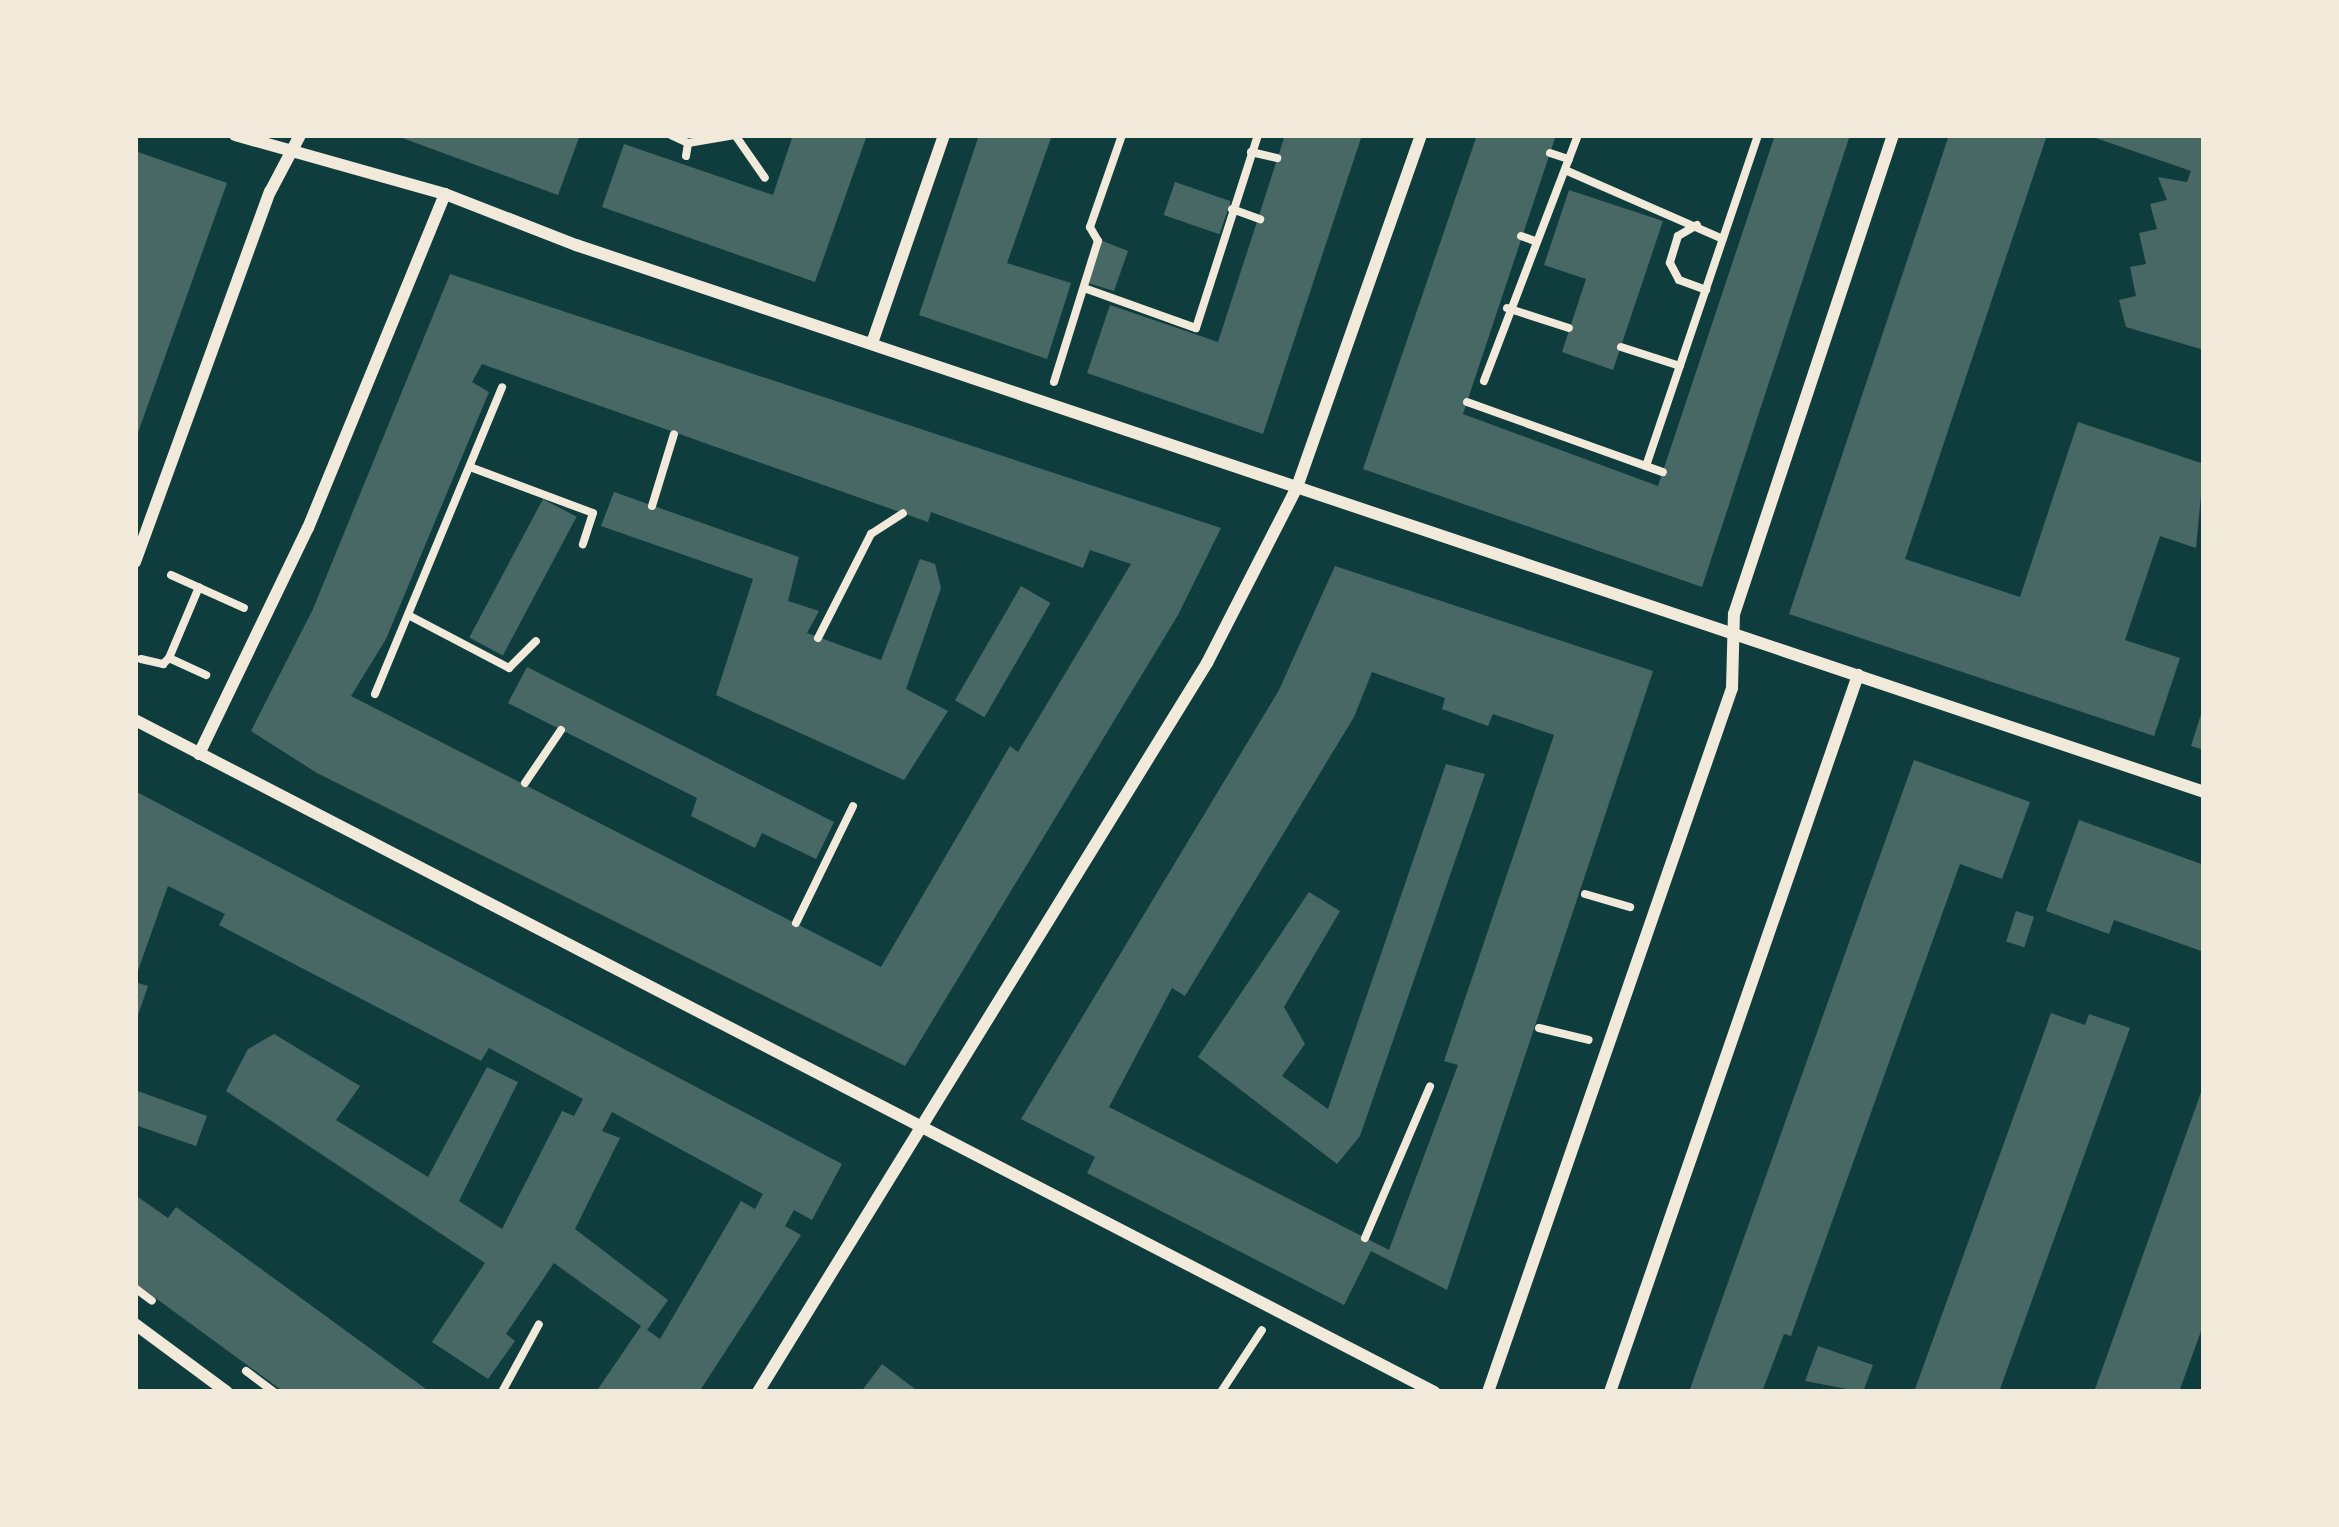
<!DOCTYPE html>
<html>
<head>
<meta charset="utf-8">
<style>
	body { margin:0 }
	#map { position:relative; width:2339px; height:1527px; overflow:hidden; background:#0f3d3e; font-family:"Fira Sans Condensed",sans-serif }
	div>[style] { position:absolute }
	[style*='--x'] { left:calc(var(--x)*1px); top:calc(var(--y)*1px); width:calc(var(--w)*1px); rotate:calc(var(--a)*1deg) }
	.building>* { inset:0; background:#486865; transform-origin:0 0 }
	.path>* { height:8px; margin:-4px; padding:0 4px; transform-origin:4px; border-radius:4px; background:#f1e9da }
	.minor>* { height:12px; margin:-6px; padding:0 6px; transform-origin:6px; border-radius:6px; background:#f1e9da }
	span { translate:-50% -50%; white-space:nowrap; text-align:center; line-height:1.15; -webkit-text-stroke:9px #f1e9da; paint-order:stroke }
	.frame { position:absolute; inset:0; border:138px solid #f1e9da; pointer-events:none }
</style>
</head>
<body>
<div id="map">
	<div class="building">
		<div style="clip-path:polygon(394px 135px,580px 135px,558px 195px)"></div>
		<div style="clip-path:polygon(793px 135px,867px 135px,815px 282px,602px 207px,624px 144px,773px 195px)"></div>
		<div style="clip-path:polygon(979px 135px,1052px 135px,1007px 263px,1071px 283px,1047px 359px,919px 315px)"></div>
		<div style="clip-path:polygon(1285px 135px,1362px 135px,1263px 434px,1087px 373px,1110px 305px,1218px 342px)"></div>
		<div style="clip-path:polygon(1477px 135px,1556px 135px,1463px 414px,1658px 486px,1775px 135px,1850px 135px,1702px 587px,1363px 469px)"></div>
		<div style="clip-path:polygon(1949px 135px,2047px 135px,1905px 559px,2020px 597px,2078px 422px,2204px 464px,2196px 548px,2160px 536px,2125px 640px,2180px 658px,2154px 736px,1789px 614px)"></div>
		<div style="clip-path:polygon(2087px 135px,2204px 135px,2204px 350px,2126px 327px,2119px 300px,2136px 296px,2130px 267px,2146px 264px,2139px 233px,2157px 229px,2150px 204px,2167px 200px,2158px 177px,2187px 182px,2191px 171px)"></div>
		<div style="clip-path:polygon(135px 151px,227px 183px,135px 441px)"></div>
		<div style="left:1175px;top:182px;width:59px;height:35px;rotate:19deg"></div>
		<div style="clip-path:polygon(1569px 190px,1663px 221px,1613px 370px,1562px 352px,1586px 279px,1544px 265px)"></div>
		<div style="clip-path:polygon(1100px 240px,1128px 251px,1114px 291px,1088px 283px)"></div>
		<div style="clip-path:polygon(evenodd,450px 274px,1221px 528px,1178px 615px,905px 1066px,317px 773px,251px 731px,313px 609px,450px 274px,482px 364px,928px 522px,931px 512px,1083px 568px,1090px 550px,1131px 564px,1018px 752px,1010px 746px,881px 967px,351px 696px,386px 639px,489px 392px,472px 382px,482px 364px)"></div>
		<div style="clip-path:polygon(614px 492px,799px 557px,788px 601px,819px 611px,807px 633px,881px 660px,920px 559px,935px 564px,941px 588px,906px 689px,948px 711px,904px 780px,716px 695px,753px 579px,601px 526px)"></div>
		<div style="left:543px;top:499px;width:38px;height:157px;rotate:28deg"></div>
		<div style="clip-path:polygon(evenodd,1335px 566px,1653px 671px,1447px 1290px,1371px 1251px,1344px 1305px,1087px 1173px,1095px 1157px,1021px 1119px,1279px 690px,1335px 566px,1372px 672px,1445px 698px,1442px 709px,1488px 726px,1493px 714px,1554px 735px,1444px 1061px,1458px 1065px,1389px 1250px,1109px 1107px,1172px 988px,1185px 996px,1354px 717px,1372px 672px)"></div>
		<div style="left:1021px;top:586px;width:34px;height:132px;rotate:30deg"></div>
		<div style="clip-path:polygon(527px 667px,834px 822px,816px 859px,762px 833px,755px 848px,691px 816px,697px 798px,508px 703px)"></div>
		<div style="clip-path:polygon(2203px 708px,2204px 708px,2204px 750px,2191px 746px)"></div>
		<div style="clip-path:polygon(1914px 760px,2030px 802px,2002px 879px,1960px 864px,1791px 1336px,1784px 1334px,1762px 1392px,1689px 1392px)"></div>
		<div style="clip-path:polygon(1446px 764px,1485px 774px,1360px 1136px,1337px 1164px,1198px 1057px,1309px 892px,1340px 911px,1284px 1007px,1305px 1044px,1282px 1076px,1328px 1109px)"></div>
		<div style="clip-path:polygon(evenodd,135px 791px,842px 1164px,812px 1220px,794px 1210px,785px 1226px,801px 1235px,699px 1392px,596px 1392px,641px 1326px,554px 1263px,506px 1334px,515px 1341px,488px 1379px,432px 1342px,485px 1263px,226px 1091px,248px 1049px,274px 1034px,360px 1086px,336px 1120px,428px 1177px,487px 1067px,518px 1082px,459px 1201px,502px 1229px,562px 1111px,574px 1116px,583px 1099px,489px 1048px,481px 1061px,219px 925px,225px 914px,168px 886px,135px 979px,135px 791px,612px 1112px,763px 1194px,755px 1209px,741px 1201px,660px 1339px,647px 1330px,668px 1300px,575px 1229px,620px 1138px,602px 1131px,612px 1112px)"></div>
		<div style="clip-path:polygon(2079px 820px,2204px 865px,2204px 952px,2114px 920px,2109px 934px,2046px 911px)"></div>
		<div style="left:2016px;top:911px;width:19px;height:32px;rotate:18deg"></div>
		<div style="clip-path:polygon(135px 982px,148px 986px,136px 1021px,135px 1021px)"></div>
		<div style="clip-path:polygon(2051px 1013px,2085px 1025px,2089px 1014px,2130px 1028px,1999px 1392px,1914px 1392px)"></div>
		<div style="clip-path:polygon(2203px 1087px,2204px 1323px,2179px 1392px,2094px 1392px)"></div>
		<div style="clip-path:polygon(135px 1090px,207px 1116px,196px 1146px,135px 1125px)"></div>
		<div style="clip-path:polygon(135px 1195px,168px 1218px,176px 1207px,430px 1392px,284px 1392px,135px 1283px)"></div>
		<div style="clip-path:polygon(1818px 1346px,1873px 1365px,1863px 1392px,1805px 1381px)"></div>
		<div style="clip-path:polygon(882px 1364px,919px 1392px,861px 1392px)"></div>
	</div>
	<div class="path">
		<div style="--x:671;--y:135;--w:19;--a:25"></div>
		<div style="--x:688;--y:143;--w:49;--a:-9.5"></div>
		<div style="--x:735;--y:135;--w:52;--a:55.1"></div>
		<div style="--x:1251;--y:152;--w:27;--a:13"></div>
		<div style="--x:1550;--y:153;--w:20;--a:18"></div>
		<div style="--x:686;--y:156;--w:13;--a:-81"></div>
		<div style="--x:1565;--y:170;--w:172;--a:23.6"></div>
		<div style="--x:1232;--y:209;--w:30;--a:20"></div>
		<div style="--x:1697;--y:225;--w:22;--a:150"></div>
		<div style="--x:1678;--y:236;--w:28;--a:107"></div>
		<div style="--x:1670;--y:263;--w:19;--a:62"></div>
		<div style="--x:1679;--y:280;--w:29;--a:20"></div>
		<div style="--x:1521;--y:236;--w:15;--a:20"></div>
		<div style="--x:1084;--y:288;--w:119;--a:19.7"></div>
		<div style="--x:1196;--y:328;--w:203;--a:-72.2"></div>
		<div style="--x:1507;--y:308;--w:65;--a:17.9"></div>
		<div style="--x:1621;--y:347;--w:62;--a:17.9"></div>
		<div style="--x:1484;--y:381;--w:263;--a:-69.1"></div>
		<div style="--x:1054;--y:382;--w:148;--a:-72.7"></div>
		<div style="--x:1098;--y:241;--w:16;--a:-120"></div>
		<div style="--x:1090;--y:227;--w:97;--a:-70.8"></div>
		<div style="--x:1467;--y:402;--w:208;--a:19.7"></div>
		<div style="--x:1646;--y:466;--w:349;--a:-71.3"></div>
		<div style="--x:470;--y:467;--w:131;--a:20.5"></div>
		<div style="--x:593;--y:513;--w:33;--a:108"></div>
		<div style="--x:652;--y:506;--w:75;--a:-73"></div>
		<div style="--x:171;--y:575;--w:80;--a:24.3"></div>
		<div style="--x:410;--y:616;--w:112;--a:27.7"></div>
		<div style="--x:509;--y:668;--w:38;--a:-45"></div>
		<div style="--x:818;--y:638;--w:117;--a:-63"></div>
		<div style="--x:871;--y:534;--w:38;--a:-33"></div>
		<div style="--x:169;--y:658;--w:41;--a:24.7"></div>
		<div style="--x:141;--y:659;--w:23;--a:13"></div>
		<div style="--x:163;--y:664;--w:8;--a:-45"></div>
		<div style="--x:169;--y:658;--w:77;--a:-67.1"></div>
		<div style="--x:375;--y:694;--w:332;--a:-67.5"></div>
		<div style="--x:525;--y:783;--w:64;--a:-55.8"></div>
		<div style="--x:1585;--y:894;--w:47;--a:16.1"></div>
		<div style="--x:796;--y:923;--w:130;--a:-64"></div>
		<div style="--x:1539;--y:1028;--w:51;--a:13.5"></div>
		<div style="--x:1365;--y:1238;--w:165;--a:-66.8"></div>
		<div style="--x:135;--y:1288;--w:21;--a:37"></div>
		<div style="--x:246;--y:1371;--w:35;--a:37"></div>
		<div style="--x:502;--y:1392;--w:77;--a:-61.4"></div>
		<div style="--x:1221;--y:1392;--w:74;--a:-56.5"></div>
	</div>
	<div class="minor">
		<div style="--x:235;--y:135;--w:218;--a:15.7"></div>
		<div style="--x:445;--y:194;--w:141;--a:21.3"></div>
		<div style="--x:576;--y:245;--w:1717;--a:18.57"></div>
		<div style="--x:872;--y:343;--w:220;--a:-70.9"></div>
		<div style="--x:135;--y:562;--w:394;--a:-70"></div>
		<div style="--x:270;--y:192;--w:64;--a:-62.2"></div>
		<div style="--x:135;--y:720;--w:1463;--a:27.35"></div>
		<div style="--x:199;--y:754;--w:251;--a:-64.3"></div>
		<div style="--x:308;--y:528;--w:361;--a:-67.7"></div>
		<div style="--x:135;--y:1324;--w:114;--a:36.5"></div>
		<div style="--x:758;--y:1392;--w:856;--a:-58.37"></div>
		<div style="--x:1207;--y:663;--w:198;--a:-62.9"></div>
		<div style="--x:1297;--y:487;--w:373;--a:-70.6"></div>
		<div style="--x:1488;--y:1392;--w:745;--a:-70.88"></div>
		<div style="--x:1732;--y:688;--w:74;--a:-88.5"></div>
		<div style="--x:1734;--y:614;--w:505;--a:-71.64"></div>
		<div style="--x:1610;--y:1392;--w:759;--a:-70.92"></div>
	</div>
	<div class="frame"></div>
</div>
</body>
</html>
